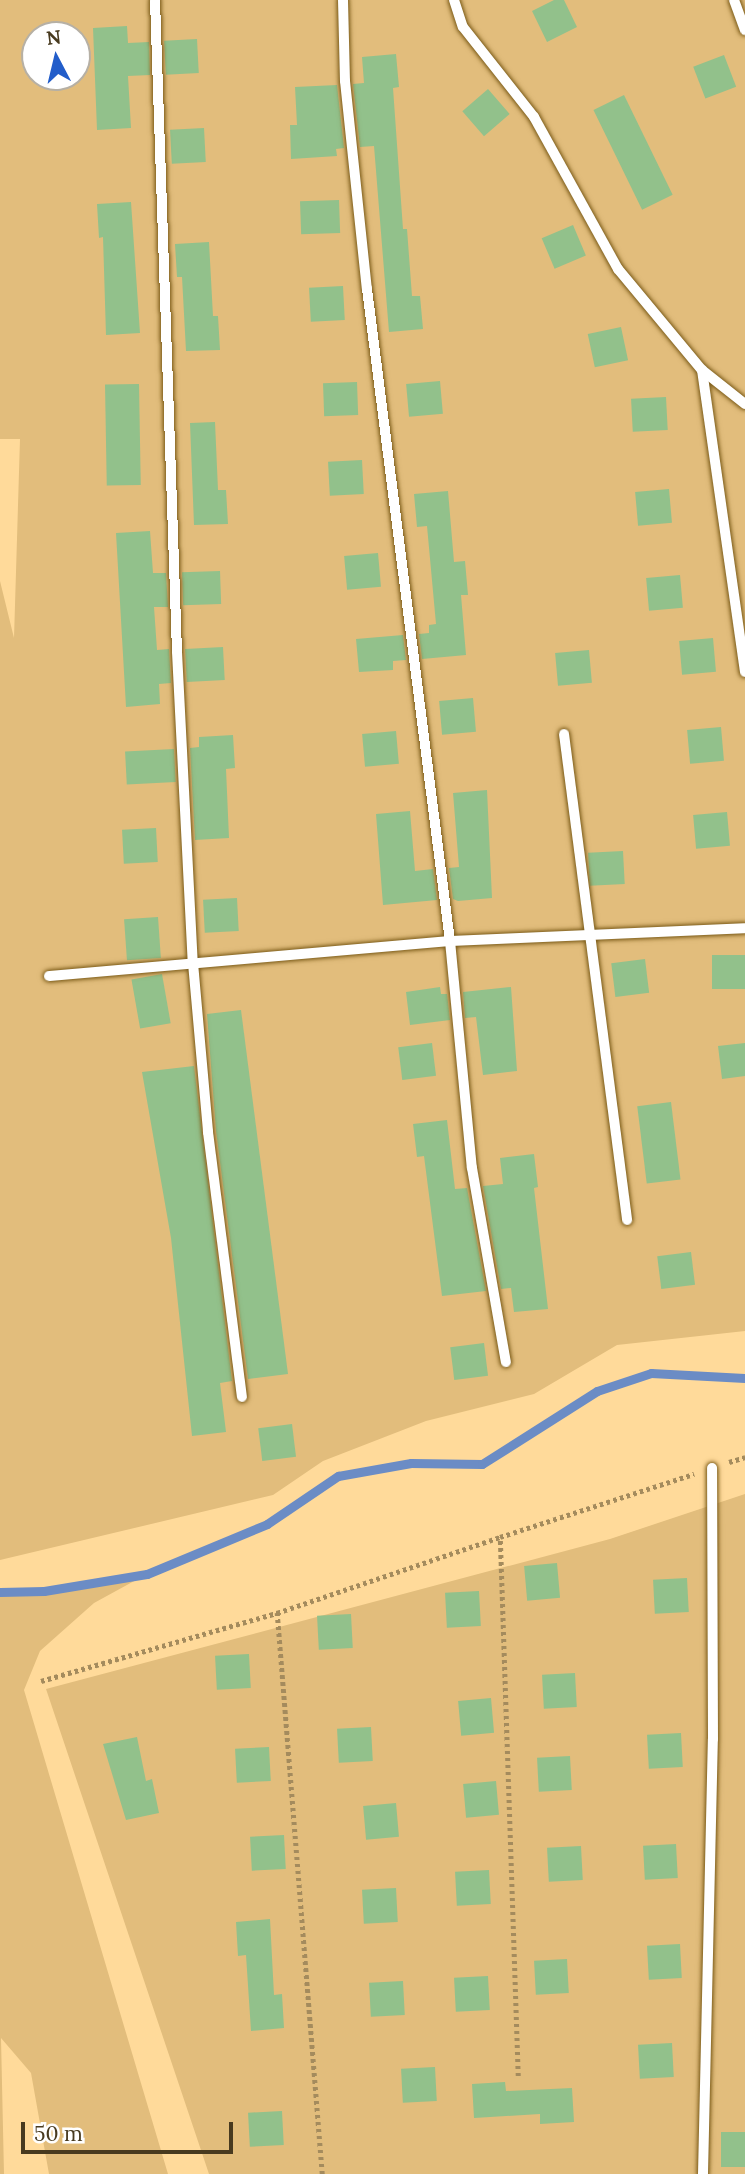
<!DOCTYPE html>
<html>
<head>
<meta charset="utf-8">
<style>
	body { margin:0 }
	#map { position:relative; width:745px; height:2174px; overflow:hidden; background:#ffda9a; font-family:Lora,serif }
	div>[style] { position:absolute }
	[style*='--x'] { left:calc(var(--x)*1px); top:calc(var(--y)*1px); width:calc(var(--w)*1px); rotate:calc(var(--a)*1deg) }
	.green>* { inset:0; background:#e2bd7c }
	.stream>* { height:9px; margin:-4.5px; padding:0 4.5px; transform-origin:4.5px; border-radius:4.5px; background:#6b8cc5 }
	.building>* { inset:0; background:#92c18b; transform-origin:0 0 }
	.path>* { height:4.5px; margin-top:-2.25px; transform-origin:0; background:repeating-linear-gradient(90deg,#a48b5d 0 3.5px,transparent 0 7px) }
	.roads { filter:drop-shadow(0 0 2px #7b5b18) drop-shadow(0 0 2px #7b5b18) }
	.lane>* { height:10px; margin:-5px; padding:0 5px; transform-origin:5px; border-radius:5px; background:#fff }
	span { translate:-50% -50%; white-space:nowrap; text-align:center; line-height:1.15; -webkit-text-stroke:6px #fff; paint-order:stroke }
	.north { position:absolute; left:21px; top:21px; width:70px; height:70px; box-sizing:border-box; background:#fff; border:2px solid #b6b0a5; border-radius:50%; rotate:353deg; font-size:19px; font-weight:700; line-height:28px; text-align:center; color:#483a1f }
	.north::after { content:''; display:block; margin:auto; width:24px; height:32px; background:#225dca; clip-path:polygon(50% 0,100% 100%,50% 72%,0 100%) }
	.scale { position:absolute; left:21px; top:2122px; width:212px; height:32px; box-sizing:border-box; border:4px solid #483a1f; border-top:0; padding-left:9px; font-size:21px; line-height:24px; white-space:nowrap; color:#483a1f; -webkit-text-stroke:5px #fff; paint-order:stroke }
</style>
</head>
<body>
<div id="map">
	<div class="green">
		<div style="clip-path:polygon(evenodd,0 0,745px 0,745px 1331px,617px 1345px,534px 1394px,426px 1421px,323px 1461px,273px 1495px,0 1560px,0 581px,14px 638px,20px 439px,0 439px,0 0,35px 35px,77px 35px,77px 77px,35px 77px,35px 35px)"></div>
		<div style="clip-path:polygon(745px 1494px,745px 2174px,209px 2174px,46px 1689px,610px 1539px)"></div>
		<div style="clip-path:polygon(147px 1574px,94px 1603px,40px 1651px,24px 1690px,168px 2174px,49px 2174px,31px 2073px,1px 2038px,4px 2174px,0 2174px,0 1592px,44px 1591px)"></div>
	</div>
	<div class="stream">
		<div style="--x:0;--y:1592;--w:44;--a:-1.3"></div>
		<div style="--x:44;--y:1591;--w:104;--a:-9.4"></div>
		<div style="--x:147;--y:1574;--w:130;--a:-22.6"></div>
		<div style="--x:267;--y:1524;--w:86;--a:-34.1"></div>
		<div style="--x:338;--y:1476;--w:74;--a:-10.1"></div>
		<div style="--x:411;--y:1463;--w:71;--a:0.8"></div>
		<div style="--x:482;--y:1464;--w:136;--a:-32.4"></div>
		<div style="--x:597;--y:1391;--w:57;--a:-18.4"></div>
		<div style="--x:651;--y:1373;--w:94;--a:3"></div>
	</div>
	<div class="building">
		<div style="clip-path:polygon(554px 0,564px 0,577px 27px,547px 42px,532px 11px)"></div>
		<div style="clip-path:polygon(127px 26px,128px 43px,149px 42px,150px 75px,128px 76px,131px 128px,97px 130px,93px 28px)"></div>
		<div style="left:197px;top:39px;width:34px;height:33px;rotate:87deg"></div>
		<div style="clip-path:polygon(396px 54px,399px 87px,393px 88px,403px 229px,407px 229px,412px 296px,420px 296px,423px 329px,389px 332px,374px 146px,360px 147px,353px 84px,364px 83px,362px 57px)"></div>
		<div style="left:724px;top:55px;width:34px;height:33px;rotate:69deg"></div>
		<div style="clip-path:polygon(337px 85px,344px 148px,336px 149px,337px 156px,291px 159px,290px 125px,297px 125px,295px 87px)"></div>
		<div style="left:488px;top:89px;width:33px;height:34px;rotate:49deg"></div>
		<div style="left:624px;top:95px;width:111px;height:34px;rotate:64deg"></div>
		<div style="left:204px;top:128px;width:34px;height:34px;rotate:87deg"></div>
		<div style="left:339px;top:200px;width:33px;height:39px;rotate:88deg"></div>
		<div style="clip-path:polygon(131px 202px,140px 333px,106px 335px,103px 237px,99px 238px,97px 204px)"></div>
		<div style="left:573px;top:225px;width:33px;height:34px;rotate:67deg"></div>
		<div style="clip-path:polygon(209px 242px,213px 316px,218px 316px,220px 350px,186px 351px,182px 277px,177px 277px,175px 244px)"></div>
		<div style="left:343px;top:286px;width:34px;height:34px;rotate:87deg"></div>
		<div style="left:621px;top:327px;width:34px;height:34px;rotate:78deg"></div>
		<div style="left:440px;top:381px;width:33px;height:34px;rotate:85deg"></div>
		<div style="left:357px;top:382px;width:33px;height:34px;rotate:88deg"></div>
		<div style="left:139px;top:384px;width:101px;height:34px;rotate:89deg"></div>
		<div style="left:666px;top:397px;width:33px;height:35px;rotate:87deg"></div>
		<div style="clip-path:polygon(215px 422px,218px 490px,226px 490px,228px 524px,194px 525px,190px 423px)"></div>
		<div style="left:362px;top:460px;width:34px;height:34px;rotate:87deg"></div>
		<div style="left:669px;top:489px;width:34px;height:34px;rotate:85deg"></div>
		<div style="clip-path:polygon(448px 491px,454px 562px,465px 561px,468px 595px,461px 595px,466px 655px,422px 659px,419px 634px,429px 633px,429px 625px,436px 624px,427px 526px,417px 527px,414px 494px)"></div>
		<div style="clip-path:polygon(150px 531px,153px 573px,166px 573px,168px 607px,154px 607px,157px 650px,169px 649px,171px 683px,159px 684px,160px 704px,126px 707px,116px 533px)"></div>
		<div style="left:378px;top:553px;width:34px;height:34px;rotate:85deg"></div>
		<div style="left:220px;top:571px;width:33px;height:38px;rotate:88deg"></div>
		<div style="left:680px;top:575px;width:33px;height:34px;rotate:85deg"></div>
		<div style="clip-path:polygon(403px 635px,406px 660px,393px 661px,393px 670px,359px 672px,356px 639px)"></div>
		<div style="left:713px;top:638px;width:34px;height:34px;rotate:85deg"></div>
		<div style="left:223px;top:647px;width:33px;height:38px;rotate:87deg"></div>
		<div style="left:589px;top:650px;width:33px;height:34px;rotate:85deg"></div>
		<div style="left:473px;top:698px;width:34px;height:34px;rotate:85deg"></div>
		<div style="left:721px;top:727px;width:34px;height:34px;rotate:85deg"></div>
		<div style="left:396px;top:731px;width:33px;height:34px;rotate:85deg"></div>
		<div style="clip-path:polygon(233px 735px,235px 768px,226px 769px,229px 838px,195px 840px,190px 748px,199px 747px,199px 737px)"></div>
		<div style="left:174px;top:749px;width:33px;height:49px;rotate:87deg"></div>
		<div style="clip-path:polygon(487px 790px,492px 898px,458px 901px,453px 899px,449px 868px,459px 867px,453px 793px)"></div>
		<div style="clip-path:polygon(410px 811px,415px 871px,433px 869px,437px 900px,383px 905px,376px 814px)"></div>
		<div style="left:727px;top:812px;width:34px;height:34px;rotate:85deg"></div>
		<div style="left:156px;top:828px;width:34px;height:34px;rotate:87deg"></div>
		<div style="left:623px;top:851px;width:33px;height:35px;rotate:87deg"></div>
		<div style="left:237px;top:898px;width:33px;height:34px;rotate:87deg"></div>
		<div style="left:158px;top:917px;width:41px;height:34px;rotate:86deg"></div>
		<div style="left:745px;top:955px;width:34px;height:33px;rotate:90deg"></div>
		<div style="left:645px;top:959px;width:34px;height:34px;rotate:83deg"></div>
		<div style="left:162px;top:974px;width:50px;height:31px;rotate:80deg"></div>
		<div style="clip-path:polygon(440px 987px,441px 994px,447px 994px,450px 1020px,410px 1025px,406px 992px)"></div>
		<div style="clip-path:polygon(511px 987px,517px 1071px,483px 1075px,476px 1017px,465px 1018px,463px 992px)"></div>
		<div style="clip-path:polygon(241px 1010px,288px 1374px,248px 1379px,216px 1131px,207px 1014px)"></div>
		<div style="left:432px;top:1043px;width:33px;height:34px;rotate:83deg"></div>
		<div style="clip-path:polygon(745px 1043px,745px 1076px,722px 1079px,718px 1046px)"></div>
		<div style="clip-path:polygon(194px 1066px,232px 1381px,220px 1383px,226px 1432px,192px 1436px,171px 1238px,142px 1072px)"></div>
		<div style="left:671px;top:1102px;width:78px;height:34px;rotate:83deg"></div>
		<div style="clip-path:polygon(447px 1120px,455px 1189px,467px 1188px,486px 1291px,442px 1296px,424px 1156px,417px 1157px,413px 1124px)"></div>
		<div style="clip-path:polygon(534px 1154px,538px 1187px,534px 1188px,548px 1309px,514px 1312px,511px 1288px,501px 1289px,483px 1186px,503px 1184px,500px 1158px)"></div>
		<div style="left:691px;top:1252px;width:33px;height:34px;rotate:83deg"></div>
		<div style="left:484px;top:1343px;width:33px;height:34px;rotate:83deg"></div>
		<div style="left:292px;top:1424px;width:33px;height:34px;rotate:83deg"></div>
		<div style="left:557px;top:1563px;width:35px;height:33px;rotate:85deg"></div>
		<div style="left:687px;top:1578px;width:34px;height:34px;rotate:87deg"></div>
		<div style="left:479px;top:1591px;width:35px;height:34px;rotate:87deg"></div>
		<div style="left:351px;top:1614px;width:34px;height:34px;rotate:87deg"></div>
		<div style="left:249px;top:1654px;width:34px;height:34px;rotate:87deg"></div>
		<div style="left:575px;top:1673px;width:34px;height:33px;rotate:87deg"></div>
		<div style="left:491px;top:1698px;width:35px;height:33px;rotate:85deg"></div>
		<div style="left:371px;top:1727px;width:34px;height:34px;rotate:87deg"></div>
		<div style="left:681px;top:1733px;width:34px;height:34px;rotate:87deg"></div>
		<div style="clip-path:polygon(137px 1737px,146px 1781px,152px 1779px,159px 1813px,126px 1820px,103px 1744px)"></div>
		<div style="left:269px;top:1747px;width:34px;height:34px;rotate:87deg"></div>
		<div style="left:570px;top:1756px;width:34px;height:33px;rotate:87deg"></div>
		<div style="left:496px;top:1781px;width:34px;height:33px;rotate:85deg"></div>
		<div style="left:396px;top:1803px;width:34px;height:33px;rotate:85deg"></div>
		<div style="left:284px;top:1835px;width:34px;height:34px;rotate:87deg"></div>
		<div style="left:676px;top:1844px;width:34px;height:33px;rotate:87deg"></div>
		<div style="left:581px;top:1846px;width:34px;height:34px;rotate:87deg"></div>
		<div style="left:489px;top:1870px;width:34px;height:34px;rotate:87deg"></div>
		<div style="left:396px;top:1888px;width:34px;height:34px;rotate:87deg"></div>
		<div style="clip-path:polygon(270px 1919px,274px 1995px,282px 1994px,284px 2028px,251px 2031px,246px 1955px,238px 1956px,236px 1922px)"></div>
		<div style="left:680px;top:1944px;width:34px;height:33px;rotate:87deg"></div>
		<div style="left:567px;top:1959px;width:34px;height:33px;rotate:87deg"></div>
		<div style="left:488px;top:1976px;width:34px;height:34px;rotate:87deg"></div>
		<div style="left:403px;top:1981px;width:34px;height:34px;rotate:87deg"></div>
		<div style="left:672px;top:2043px;width:34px;height:34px;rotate:87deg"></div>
		<div style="left:435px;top:2067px;width:34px;height:34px;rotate:87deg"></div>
		<div style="clip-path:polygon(505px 2082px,506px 2091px,572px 2088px,574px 2122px,540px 2124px,540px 2114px,474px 2118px,472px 2084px)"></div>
		<div style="left:282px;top:2111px;width:34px;height:34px;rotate:87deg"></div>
		<div style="left:745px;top:2132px;width:35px;height:24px;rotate:90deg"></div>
	</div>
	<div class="path">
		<div style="--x:729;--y:1462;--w:17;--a:-17"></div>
		<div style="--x:41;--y:1681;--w:246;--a:-16.1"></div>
		<div style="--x:518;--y:2076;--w:539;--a:-91.91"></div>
		<div style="--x:500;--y:1537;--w:204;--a:-18"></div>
		<div style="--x:322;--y:2174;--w:563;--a:-94.59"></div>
		<div style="--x:277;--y:1613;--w:236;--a:-18.8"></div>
	</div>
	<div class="roads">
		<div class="lane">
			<div style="--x:155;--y:0;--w:652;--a:88.07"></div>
			<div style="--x:177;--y:652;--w:311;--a:87.1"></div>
			<div style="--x:193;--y:963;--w:170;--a:84.9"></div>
			<div style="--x:208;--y:1132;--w:267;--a:82.7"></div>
			<div style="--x:343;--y:0;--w:81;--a:88.6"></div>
			<div style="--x:345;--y:81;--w:209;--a:84"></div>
			<div style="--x:367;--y:289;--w:657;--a:82.75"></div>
			<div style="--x:450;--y:941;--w:228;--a:84.5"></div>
			<div style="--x:472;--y:1168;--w:197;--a:80.1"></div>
			<div style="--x:454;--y:0;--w:28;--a:72"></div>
			<div style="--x:463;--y:27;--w:115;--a:51.7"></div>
			<div style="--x:534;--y:117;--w:174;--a:61.1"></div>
			<div style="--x:618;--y:269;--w:131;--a:50.3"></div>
			<div style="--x:702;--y:370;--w:55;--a:38.3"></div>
			<div style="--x:734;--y:0;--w:32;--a:70"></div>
			<div style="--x:702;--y:370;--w:305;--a:81.9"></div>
			<div style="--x:564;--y:734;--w:490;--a:82.6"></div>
			<div style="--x:49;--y:976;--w:403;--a:-5"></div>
			<div style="--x:450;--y:941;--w:295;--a:-2.5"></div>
			<div style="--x:703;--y:2174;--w:435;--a:-88.7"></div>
			<div style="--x:713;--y:1739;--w:271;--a:-90.2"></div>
		</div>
	</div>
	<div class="north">N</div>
	<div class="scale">50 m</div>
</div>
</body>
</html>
